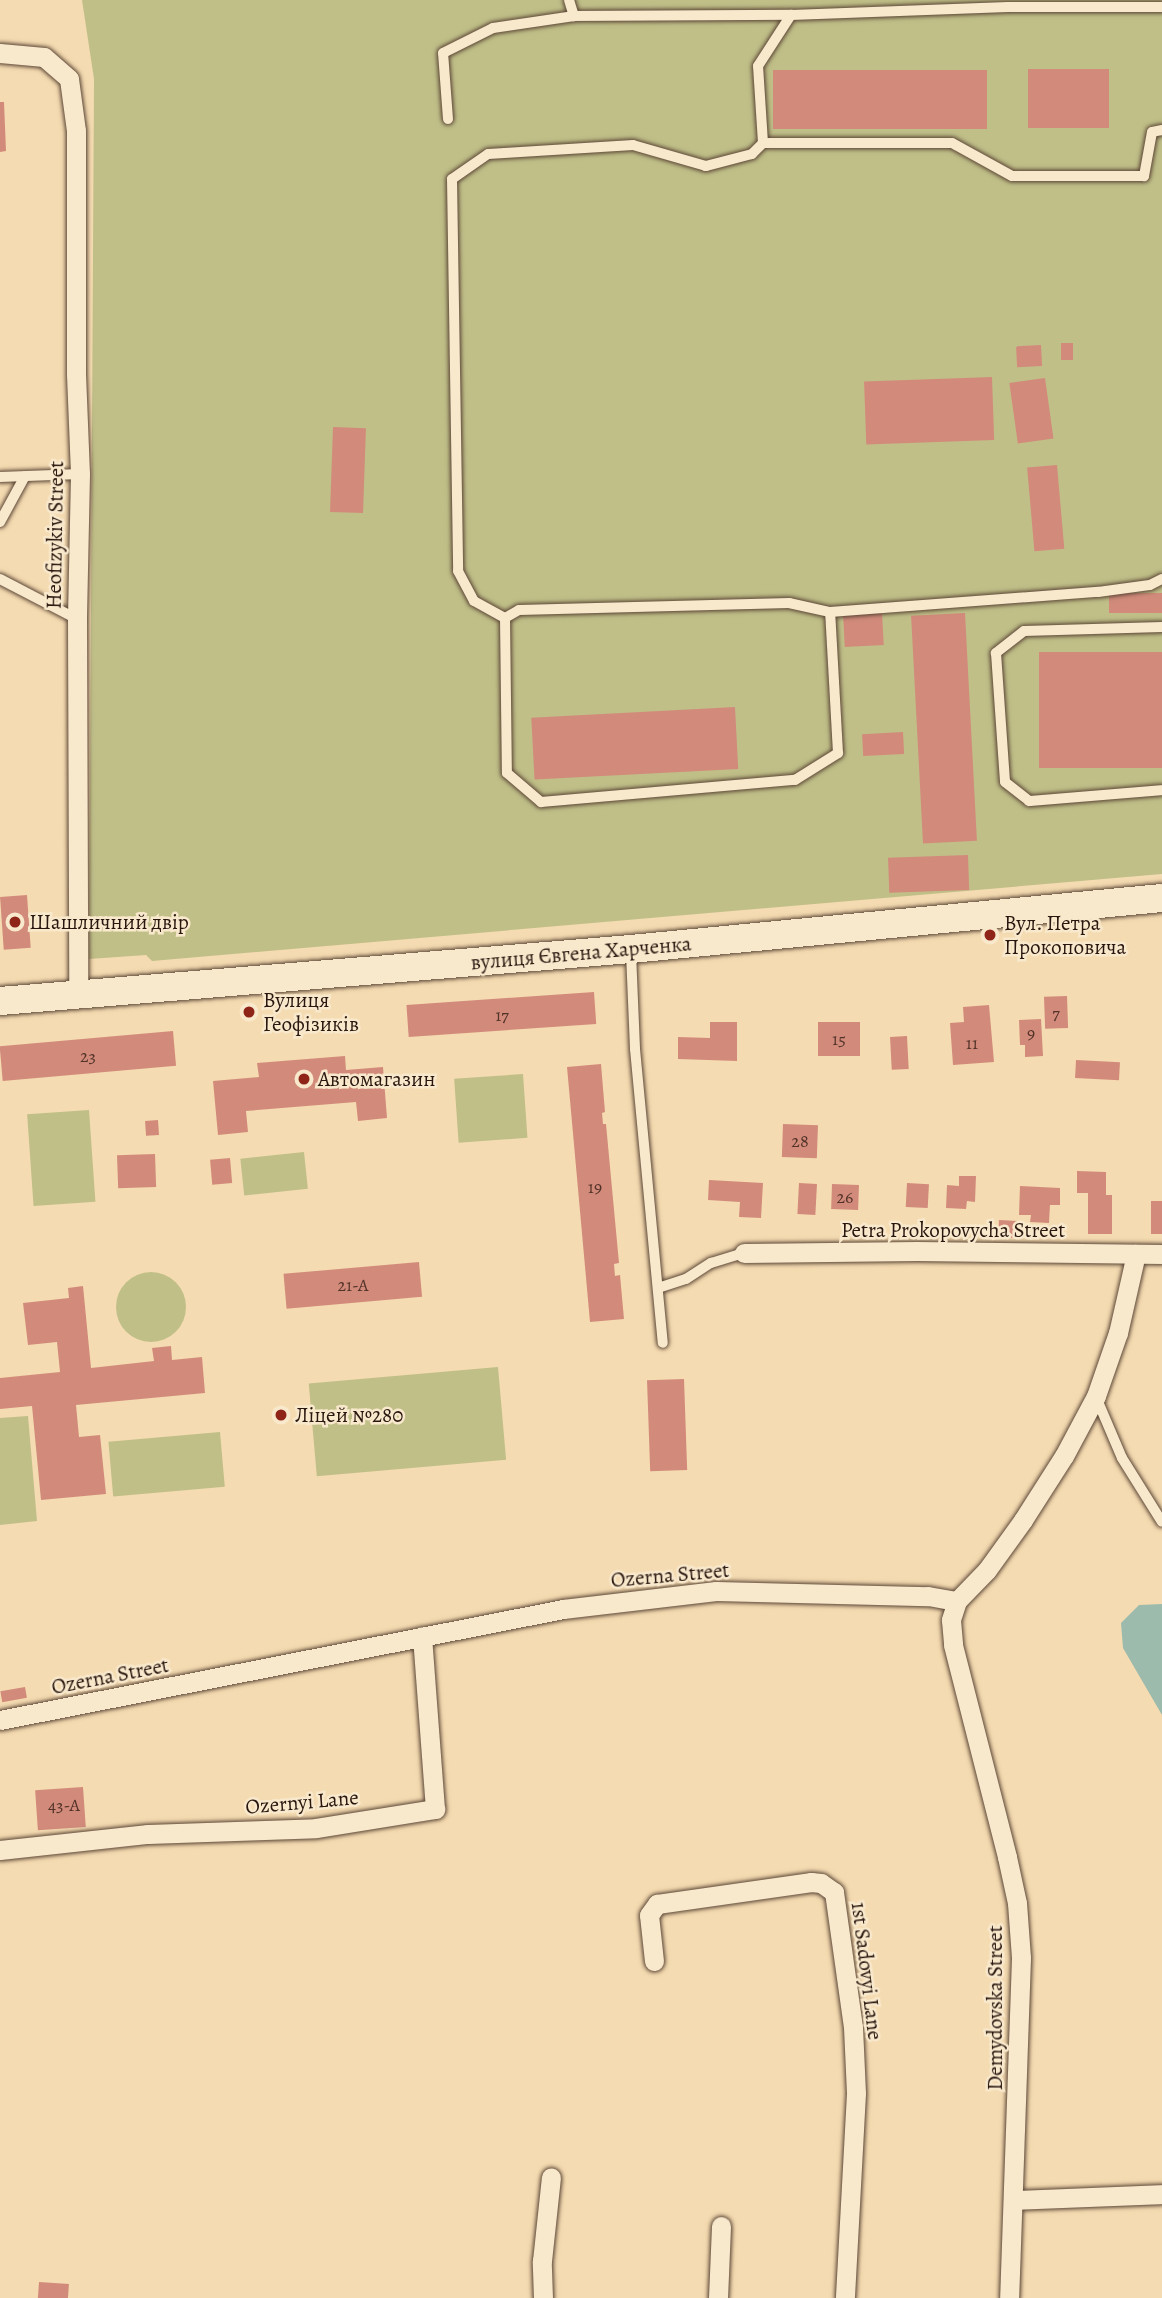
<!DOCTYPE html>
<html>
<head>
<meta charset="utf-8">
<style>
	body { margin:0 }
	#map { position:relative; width:1162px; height:2298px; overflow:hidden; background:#f5dbb1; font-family:Alegreya,serif }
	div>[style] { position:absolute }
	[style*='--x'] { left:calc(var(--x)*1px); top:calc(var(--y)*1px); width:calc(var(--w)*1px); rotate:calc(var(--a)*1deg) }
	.green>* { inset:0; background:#c0bf88; transform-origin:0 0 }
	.round { border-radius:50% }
	.water>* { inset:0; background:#9cbbad }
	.building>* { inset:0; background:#d28b7b; transform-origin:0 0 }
	.roads { filter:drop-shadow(0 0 2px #5c4737) drop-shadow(0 0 2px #5c4737) }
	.lane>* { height:10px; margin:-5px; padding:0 5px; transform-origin:5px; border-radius:5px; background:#f8e8cc }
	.street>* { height:19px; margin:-9.5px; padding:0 9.5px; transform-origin:9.5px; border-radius:9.5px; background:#f8e8cc }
	.secondary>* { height:28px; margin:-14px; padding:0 14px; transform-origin:14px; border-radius:14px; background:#f8e8cc }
	.dots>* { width:19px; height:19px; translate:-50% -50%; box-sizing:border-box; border:4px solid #f8e8cc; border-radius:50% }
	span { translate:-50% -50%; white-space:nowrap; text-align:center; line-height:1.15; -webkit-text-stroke:5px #f8e8cc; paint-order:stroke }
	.number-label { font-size:18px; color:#533329 }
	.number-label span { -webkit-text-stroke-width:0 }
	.street-label { font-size:21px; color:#29160e }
	.poi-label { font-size:21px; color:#29160e }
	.left { translate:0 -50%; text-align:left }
</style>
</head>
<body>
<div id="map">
	<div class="green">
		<div style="clip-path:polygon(82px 0,1162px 0,1162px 874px,152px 961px,146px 955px,89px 959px,94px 79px)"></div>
		<div style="left:523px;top:1074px;width:64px;height:69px;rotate:86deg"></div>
		<div style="left:89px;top:1110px;width:92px;height:62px;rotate:86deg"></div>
		<div style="left:304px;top:1152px;width:37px;height:64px;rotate:84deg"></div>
		<div class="round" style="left:116px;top:1272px;width:70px;height:70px"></div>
		<div style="left:498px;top:1367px;width:93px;height:190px;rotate:85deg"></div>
		<div style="clip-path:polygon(28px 1416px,37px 1521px,0 1525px,0 1418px)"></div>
		<div style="left:220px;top:1432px;width:55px;height:112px;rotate:85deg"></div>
	</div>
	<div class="water">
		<div style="clip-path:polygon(1162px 1604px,1162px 1715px,1123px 1648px,1121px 1623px,1139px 1605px)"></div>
	</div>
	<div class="building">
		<div style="left:1028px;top:69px;width:81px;height:59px"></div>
		<div style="left:773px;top:70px;width:214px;height:59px"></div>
		<div style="clip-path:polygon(0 102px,4px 102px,6px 151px,0 152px)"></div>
		<div style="left:1061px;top:343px;width:12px;height:17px"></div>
		<div style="left:1041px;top:345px;width:21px;height:25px;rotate:87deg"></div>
		<div style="left:992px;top:377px;width:63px;height:128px;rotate:88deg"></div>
		<div style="left:1045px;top:378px;width:61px;height:36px;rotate:82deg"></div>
		<div style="left:333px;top:427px;width:33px;height:85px;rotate:2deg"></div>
		<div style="left:1057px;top:465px;width:84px;height:30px;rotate:85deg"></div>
		<div style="left:1162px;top:593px;width:20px;height:53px;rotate:90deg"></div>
		<div style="left:882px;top:612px;width:33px;height:39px;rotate:87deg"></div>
		<div style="left:965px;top:613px;width:228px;height:54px;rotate:87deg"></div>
		<div style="left:1162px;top:652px;width:116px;height:123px;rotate:90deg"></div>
		<div style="left:735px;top:707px;width:62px;height:204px;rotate:87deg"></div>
		<div style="left:903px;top:732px;width:22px;height:41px;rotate:87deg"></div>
		<div style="left:968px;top:855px;width:35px;height:80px;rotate:88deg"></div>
		<div style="left:27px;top:895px;width:53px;height:27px;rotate:86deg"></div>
		<div style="left:594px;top:992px;width:32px;height:188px;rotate:86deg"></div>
		<div style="left:1067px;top:996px;width:32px;height:23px;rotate:88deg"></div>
		<div style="clip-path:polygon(989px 1005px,994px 1062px,953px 1065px,950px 1023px,964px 1022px,963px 1007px)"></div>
		<div style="clip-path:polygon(1041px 1019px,1043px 1056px,1025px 1057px,1025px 1045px,1020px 1045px,1019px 1020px)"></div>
		<div style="clip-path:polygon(710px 1022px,737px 1022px,737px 1061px,678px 1059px,678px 1037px,710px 1038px)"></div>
		<div style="left:818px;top:1022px;width:42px;height:34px"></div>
		<div style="left:173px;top:1031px;width:35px;height:174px;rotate:85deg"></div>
		<div style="left:907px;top:1036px;width:33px;height:17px;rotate:87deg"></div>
		<div style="clip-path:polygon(345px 1056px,346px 1070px,383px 1067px,387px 1118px,358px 1121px,356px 1102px,246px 1111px,248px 1132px,218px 1135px,213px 1081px,259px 1077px,257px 1063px)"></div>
		<div style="left:1076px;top:1060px;width:44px;height:18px;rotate:3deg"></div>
		<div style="clip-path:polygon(601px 1064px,605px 1112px,602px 1113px,603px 1124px,606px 1124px,619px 1263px,614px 1264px,615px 1276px,620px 1275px,624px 1319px,590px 1322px,567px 1067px)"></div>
		<div style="left:158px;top:1120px;width:15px;height:13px;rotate:86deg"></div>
		<div style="left:783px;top:1124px;width:35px;height:33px;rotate:2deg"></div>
		<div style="left:155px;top:1154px;width:33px;height:38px;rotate:88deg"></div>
		<div style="left:230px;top:1158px;width:25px;height:20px;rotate:85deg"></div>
		<div style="clip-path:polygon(1077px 1171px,1106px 1172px,1106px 1195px,1112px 1195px,1112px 1234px,1088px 1234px,1088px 1193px,1077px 1193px)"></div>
		<div style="clip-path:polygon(959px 1176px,976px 1176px,975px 1202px,967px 1201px,966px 1209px,946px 1208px,947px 1185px,959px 1186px)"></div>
		<div style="clip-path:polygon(709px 1180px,763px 1183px,761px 1218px,739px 1217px,740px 1202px,708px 1200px)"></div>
		<div style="left:799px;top:1183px;width:18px;height:31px;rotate:3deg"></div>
		<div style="left:907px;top:1183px;width:22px;height:24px;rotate:3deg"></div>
		<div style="left:832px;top:1184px;width:27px;height:25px;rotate:2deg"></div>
		<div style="clip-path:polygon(1020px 1186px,1060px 1188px,1060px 1205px,1050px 1205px,1049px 1223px,1030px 1222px,1031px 1215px,1019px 1215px)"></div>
		<div style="left:1151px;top:1201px;width:11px;height:33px"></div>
		<div style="left:999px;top:1220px;width:19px;height:17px;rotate:3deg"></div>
		<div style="left:419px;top:1262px;width:35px;height:136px;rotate:85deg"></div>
		<div style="clip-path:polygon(83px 1286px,91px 1368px,154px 1361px,152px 1348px,171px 1346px,172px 1360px,202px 1357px,205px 1393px,76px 1405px,79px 1437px,100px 1435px,106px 1494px,41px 1500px,32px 1406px,0 1409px,0 1378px,60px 1372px,57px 1342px,28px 1345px,23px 1303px,69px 1298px,68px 1288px)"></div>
		<div style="left:684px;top:1379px;width:91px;height:37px;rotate:88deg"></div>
		<div style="left:25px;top:1687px;width:11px;height:25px;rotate:80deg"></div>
		<div style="left:83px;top:1787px;width:40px;height:48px;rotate:86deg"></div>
		<div style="left:39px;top:2282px;width:30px;height:16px;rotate:4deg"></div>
	</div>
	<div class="roads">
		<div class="lane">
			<div style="--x:569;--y:0;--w:17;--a:73"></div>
			<div style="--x:448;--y:119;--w:66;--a:-94.3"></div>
			<div style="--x:443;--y:53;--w:56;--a:-26.6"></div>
			<div style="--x:493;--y:28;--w:82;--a:-8.4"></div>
			<div style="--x:574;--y:16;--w:217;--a:-0.3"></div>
			<div style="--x:1162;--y:130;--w:10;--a:169"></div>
			<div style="--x:1152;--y:132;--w:45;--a:100.3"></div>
			<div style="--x:1144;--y:176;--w:132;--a:180"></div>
			<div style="--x:1012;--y:176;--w:68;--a:-151.2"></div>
			<div style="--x:952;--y:143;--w:189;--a:180"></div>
			<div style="--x:763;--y:143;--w:16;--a:135"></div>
			<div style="--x:752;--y:154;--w:48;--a:165.4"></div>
			<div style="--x:706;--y:166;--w:76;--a:-164"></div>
			<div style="--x:633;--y:145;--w:145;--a:176.4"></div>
			<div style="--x:488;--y:154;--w:44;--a:145.2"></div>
			<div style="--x:452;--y:179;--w:392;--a:89.1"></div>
			<div style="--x:458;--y:571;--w:34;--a:62"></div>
			<div style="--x:474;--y:601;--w:35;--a:29"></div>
			<div style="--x:505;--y:618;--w:155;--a:89.3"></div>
			<div style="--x:507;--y:773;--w:45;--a:40.5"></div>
			<div style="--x:541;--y:802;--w:255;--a:-5"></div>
			<div style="--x:795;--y:780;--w:51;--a:-32.1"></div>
			<div style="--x:838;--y:753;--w:141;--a:-93.2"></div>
			<div style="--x:830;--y:612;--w:269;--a:-4.3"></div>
			<div style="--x:1098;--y:592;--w:52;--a:-7.7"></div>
			<div style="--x:1150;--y:585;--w:13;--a:-27"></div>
			<div style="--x:763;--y:143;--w:77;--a:-93.7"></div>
			<div style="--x:758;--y:66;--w:61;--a:-57.1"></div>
			<div style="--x:791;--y:15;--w:217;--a:-2.1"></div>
			<div style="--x:1008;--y:7;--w:154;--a:0"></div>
			<div style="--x:0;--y:477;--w:80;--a:-2.1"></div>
			<div style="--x:0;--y:522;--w:52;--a:-61.5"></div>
			<div style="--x:0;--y:579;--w:87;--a:27.5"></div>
			<div style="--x:505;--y:618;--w:16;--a:-30"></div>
			<div style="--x:519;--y:610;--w:270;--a:-1.5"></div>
			<div style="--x:789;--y:603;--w:42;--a:12.4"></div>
			<div style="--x:1162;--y:627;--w:138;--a:178.3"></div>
			<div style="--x:1024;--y:631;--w:36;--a:142"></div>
			<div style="--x:996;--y:653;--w:129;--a:86"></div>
			<div style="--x:1005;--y:782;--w:31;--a:38"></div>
			<div style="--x:1029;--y:801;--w:133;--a:-4.7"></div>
			<div style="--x:631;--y:953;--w:96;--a:87.6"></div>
			<div style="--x:635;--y:1049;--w:295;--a:84.6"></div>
			<div style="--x:658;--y:1288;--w:29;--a:-18"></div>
			<div style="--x:686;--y:1279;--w:30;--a:-33"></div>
			<div style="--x:711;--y:1263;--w:34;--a:-17"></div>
			<div style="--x:1096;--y:1397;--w:66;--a:66.9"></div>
			<div style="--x:1122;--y:1458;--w:75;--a:58"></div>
		</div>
		<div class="street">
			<div style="--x:0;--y:53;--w:44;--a:5.2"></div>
			<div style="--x:44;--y:57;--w:33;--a:41"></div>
			<div style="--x:69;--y:79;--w:52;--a:82.3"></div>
			<div style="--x:76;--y:131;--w:243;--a:90"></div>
			<div style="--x:76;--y:374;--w:100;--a:87.7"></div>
			<div style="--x:80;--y:474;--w:145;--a:91.2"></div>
			<div style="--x:77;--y:619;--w:373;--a:89.8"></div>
			<div style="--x:744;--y:1253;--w:173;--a:-0.7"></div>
			<div style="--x:917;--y:1251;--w:245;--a:0.7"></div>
			<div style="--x:957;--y:1601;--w:20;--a:108"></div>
			<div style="--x:951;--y:1620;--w:25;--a:85"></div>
			<div style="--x:953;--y:1645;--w:219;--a:75.7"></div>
			<div style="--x:1007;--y:1857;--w:47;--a:77.7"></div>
			<div style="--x:1017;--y:1903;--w:55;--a:85.8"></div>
			<div style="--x:1021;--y:1958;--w:340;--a:92"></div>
			<div style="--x:0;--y:1720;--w:574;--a:-11.15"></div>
			<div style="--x:563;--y:1609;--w:154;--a:-6.7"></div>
			<div style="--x:716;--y:1591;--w:212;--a:1.4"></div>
			<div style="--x:928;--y:1596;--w:29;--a:10"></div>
			<div style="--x:957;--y:1601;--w:43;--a:-45.9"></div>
			<div style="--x:987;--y:1570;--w:62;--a:-54.2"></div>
			<div style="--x:1023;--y:1520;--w:76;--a:-57.4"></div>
			<div style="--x:1064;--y:1456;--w:68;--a:-61.9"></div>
			<div style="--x:1096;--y:1396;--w:67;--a:-70.8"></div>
			<div style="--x:1118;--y:1333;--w:81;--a:-77.2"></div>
			<div style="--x:0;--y:1850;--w:149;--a:-6.2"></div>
			<div style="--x:148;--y:1834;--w:168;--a:-2"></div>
			<div style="--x:316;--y:1828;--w:121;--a:-9.1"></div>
			<div style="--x:435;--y:1809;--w:173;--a:-94.3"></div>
			<div style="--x:654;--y:1961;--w:46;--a:-96.2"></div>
			<div style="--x:649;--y:1915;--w:14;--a:-54"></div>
			<div style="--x:657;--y:1904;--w:156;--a:-8.1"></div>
			<div style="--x:811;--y:1882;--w:10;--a:6"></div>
			<div style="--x:821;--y:1883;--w:16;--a:35"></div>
			<div style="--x:834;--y:1892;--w:136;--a:82"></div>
			<div style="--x:853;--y:2027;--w:66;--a:87.4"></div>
			<div style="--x:856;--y:2093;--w:205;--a:93.1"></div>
			<div style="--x:1014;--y:2200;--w:148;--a:-2.3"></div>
			<div style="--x:543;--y:2298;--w:37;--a:-92"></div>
			<div style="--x:542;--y:2261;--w:84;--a:-83.9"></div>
			<div style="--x:718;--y:2298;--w:72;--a:-87.6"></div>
		</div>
		<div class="secondary">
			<div style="--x:0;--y:1001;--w:633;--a:-4.71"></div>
			<div style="--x:631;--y:949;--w:533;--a:-5.49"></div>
		</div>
	</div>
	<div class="dots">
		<div style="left:15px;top:922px;background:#8f2418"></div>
		<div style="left:990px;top:935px;background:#8f2418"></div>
		<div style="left:249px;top:1012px;background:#8f2418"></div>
		<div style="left:304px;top:1079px;background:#8f2418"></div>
		<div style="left:281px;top:1415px;background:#8f2418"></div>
	</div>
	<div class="number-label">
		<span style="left:1056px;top:1013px">7</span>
		<span style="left:502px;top:1015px">17</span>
		<span style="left:1031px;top:1033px">9</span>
		<span style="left:839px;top:1039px">15</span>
		<span style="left:972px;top:1043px">11</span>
		<span style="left:88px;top:1056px">23</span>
		<span style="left:800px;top:1141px">28</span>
		<span style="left:595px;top:1187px">19</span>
		<span style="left:845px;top:1197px">26</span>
		<span style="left:353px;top:1285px">21-А</span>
		<span style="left:64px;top:1805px">43-А</span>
	</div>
	<div class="street-label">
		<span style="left:55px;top:535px;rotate:-89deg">Heofizykiv Street</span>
		<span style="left:581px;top:953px;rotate:-5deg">вулиця Євгена Харченка</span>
		<span style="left:953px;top:1230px">Petra Prokopovycha Street</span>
		<span style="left:670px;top:1575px;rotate:-5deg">Ozerna Street</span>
		<span style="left:110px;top:1676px;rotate:-11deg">Ozerna Street</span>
		<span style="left:302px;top:1802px;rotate:-5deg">Ozernyi Lane</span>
		<span style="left:867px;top:1971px;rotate:83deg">1st Sadovyi Lane</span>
		<span style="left:995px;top:2008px;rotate:-90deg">Demydovska Street</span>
	</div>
	<div class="poi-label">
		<span class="left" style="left:29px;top:922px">Шашличний двір</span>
		<span class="left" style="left:1004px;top:935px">Вул. Петра<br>Прокоповича</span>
		<span class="left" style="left:263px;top:1012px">Вулиця<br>Геофізиків</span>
		<span class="left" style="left:318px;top:1079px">Автомагазин</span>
		<span class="left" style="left:295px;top:1415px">Ліцей №280</span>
	</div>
</div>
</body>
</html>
